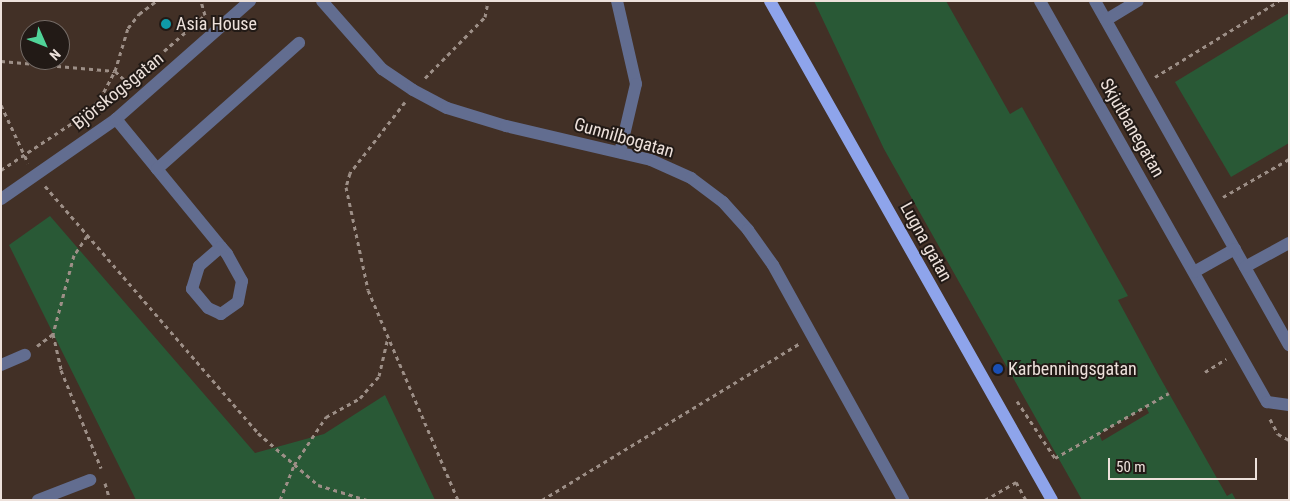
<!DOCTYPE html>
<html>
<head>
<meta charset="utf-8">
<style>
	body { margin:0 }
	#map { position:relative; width:1290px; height:501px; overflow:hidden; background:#423026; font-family:"Roboto Condensed",sans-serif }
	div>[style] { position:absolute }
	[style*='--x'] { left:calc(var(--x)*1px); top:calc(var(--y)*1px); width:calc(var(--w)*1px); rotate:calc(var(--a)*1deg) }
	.green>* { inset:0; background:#295936 }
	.path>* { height:3px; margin-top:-1.5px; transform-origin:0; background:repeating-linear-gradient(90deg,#9d8f87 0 4px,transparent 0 8px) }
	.minor>* { height:12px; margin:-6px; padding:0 6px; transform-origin:6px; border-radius:6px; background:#626d90 }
	.major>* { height:12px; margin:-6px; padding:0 6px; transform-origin:6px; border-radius:6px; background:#8ea4eb }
	.dots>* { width:14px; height:14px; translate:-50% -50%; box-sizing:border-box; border:2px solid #221a16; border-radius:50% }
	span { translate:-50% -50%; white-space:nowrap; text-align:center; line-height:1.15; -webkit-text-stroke:4px #221a16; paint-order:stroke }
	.poi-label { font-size:18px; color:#ede1db }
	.left { translate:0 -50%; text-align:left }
	.street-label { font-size:18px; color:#ede1db }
	.frame { position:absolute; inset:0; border:2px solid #ede1db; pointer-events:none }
	.north { position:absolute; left:20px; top:20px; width:50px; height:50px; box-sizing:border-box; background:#221a16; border:1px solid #736a65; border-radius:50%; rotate:134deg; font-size:14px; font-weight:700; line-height:20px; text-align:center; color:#ede1db }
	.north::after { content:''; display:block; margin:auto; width:18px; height:22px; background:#50d398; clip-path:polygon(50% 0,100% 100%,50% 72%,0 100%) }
	.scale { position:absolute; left:1108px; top:458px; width:149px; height:22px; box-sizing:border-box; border:2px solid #ede1db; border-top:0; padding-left:6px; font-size:15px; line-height:18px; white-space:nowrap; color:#ede1db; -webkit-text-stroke:4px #221a16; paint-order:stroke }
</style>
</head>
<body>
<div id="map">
	<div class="green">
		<div style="clip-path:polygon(evenodd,814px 1px,946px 1px,1010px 114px,1022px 107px,1128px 296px,1118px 300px,1158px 374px,1227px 496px,1232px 493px,1236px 500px,1082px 500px,884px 149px,814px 1px,1146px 407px,1149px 413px,1102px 441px,1099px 434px,1146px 407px)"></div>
		<div style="clip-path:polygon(1289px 13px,1289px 143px,1231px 177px,1175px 82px)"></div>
		<div style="clip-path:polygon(50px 216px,255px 453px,324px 434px,385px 395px,435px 500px,136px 500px,9px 245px)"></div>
	</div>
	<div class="path">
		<div style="--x:164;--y:51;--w:55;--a:-41.3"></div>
		<div style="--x:205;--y:15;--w:15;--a:-106"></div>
		<div style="--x:1;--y:61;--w:114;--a:5"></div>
		<div style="--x:115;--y:71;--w:16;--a:43"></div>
		<div style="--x:1155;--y:77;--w:145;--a:-31.5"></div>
		<div style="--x:425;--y:78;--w:86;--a:-45.5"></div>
		<div style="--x:485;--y:17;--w:16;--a:-79"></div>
		<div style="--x:405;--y:102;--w:90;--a:127.8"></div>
		<div style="--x:350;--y:173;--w:15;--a:106"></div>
		<div style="--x:346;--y:187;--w:105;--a:77.9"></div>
		<div style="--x:368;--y:290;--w:228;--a:66.8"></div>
		<div style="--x:1;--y:105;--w:64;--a:65"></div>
		<div style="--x:1;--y:170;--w:98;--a:-33.4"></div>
		<div style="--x:83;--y:116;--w:24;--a:-45"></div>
		<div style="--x:100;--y:99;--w:32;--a:-62"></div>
		<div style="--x:115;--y:71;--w:45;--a:-73.2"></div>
		<div style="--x:128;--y:28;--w:18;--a:-52"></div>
		<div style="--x:139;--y:14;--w:21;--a:-37"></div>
		<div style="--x:45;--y:186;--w:326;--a:49.2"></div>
		<div style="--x:258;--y:433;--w:79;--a:40.9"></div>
		<div style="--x:318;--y:485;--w:51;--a:17"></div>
		<div style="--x:1223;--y:197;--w:76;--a:-29.9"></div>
		<div style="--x:87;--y:236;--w:23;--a:124"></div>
		<div style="--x:74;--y:255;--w:82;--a:104.9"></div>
		<div style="--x:53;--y:334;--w:37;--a:77"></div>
		<div style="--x:61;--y:370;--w:106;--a:67.8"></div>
		<div style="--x:37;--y:346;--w:20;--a:-37"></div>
		<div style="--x:1205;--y:372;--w:25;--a:-32"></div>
		<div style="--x:1017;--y:401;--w:69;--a:56.3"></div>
		<div style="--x:1055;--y:458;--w:131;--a:-29.7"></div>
		<div style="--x:1270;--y:419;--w:17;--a:62"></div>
		<div style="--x:1278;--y:434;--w:13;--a:29"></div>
		<div style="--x:105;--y:483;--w:18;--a:74"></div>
		<div style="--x:280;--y:500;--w:38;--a:-68"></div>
		<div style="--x:294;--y:465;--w:58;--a:-56.3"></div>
		<div style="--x:326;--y:417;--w:39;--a:-29"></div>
		<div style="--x:360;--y:398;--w:29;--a:-49"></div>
		<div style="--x:379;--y:376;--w:36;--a:-77"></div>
		<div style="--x:542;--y:500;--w:302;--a:-31.3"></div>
		<div style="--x:985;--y:500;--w:36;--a:-30"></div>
		<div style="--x:1016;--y:482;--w:21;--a:61"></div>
	</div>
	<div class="minor">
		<div style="--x:322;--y:1;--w:91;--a:48.6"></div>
		<div style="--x:382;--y:69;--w:37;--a:34"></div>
		<div style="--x:413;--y:90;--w:38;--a:28"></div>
		<div style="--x:447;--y:108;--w:62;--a:17"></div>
		<div style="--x:506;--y:126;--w:149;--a:13.2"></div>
		<div style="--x:651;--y:160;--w:44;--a:24.2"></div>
		<div style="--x:691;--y:178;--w:40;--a:37"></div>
		<div style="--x:723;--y:202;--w:38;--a:48"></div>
		<div style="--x:748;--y:230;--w:43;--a:54.5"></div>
		<div style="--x:773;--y:265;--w:269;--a:61"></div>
		<div style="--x:617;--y:1;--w:85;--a:77.1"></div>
		<div style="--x:636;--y:84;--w:70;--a:103.2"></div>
		<div style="--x:1040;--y:1;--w:461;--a:60.5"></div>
		<div style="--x:1267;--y:402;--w:22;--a:8"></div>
		<div style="--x:1095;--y:1;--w:395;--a:60.6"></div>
		<div style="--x:1106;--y:20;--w:37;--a:-31"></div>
		<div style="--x:116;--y:119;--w:65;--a:50.6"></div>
		<div style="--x:157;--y:169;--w:101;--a:50.6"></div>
		<div style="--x:221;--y:247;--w:9;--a:49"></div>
		<div style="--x:227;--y:254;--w:31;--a:61"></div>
		<div style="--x:242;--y:281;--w:21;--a:101"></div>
		<div style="--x:238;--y:302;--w:21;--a:145"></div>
		<div style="--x:221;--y:314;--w:14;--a:-155"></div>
		<div style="--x:208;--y:308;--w:25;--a:-130"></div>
		<div style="--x:192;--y:289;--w:24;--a:-73"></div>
		<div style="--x:199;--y:266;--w:29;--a:-41"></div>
		<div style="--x:157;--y:169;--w:190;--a:-41.6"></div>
		<div style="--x:1;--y:199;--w:140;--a:-34.8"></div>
		<div style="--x:116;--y:119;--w:179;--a:-41.4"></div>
		<div style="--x:1245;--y:267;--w:50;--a:-28.6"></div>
		<div style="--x:1194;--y:272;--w:47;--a:-29.3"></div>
		<div style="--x:1;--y:365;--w:26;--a:-23"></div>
		<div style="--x:38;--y:500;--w:56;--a:-21"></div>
	</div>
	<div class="major">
		<div style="--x:770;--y:1;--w:573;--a:60.53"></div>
	</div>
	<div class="dots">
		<div style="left:166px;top:24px;background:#0f9aa8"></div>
		<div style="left:998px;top:369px;background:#1a4fb4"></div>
	</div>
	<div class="poi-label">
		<span class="left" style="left:176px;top:24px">Asia House</span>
		<span class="left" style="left:1008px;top:369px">Karbenningsgatan</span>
	</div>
	<div class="street-label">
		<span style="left:118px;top:91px;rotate:-39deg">Björskogsgatan</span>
		<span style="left:1132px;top:128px;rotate:60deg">Skjutbanegatan</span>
		<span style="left:624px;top:138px;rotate:16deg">Gunnilbogatan</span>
		<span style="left:926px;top:242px;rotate:61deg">Lugna gatan</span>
	</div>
	<div class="frame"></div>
	<div class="north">N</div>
	<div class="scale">50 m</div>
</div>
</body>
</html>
